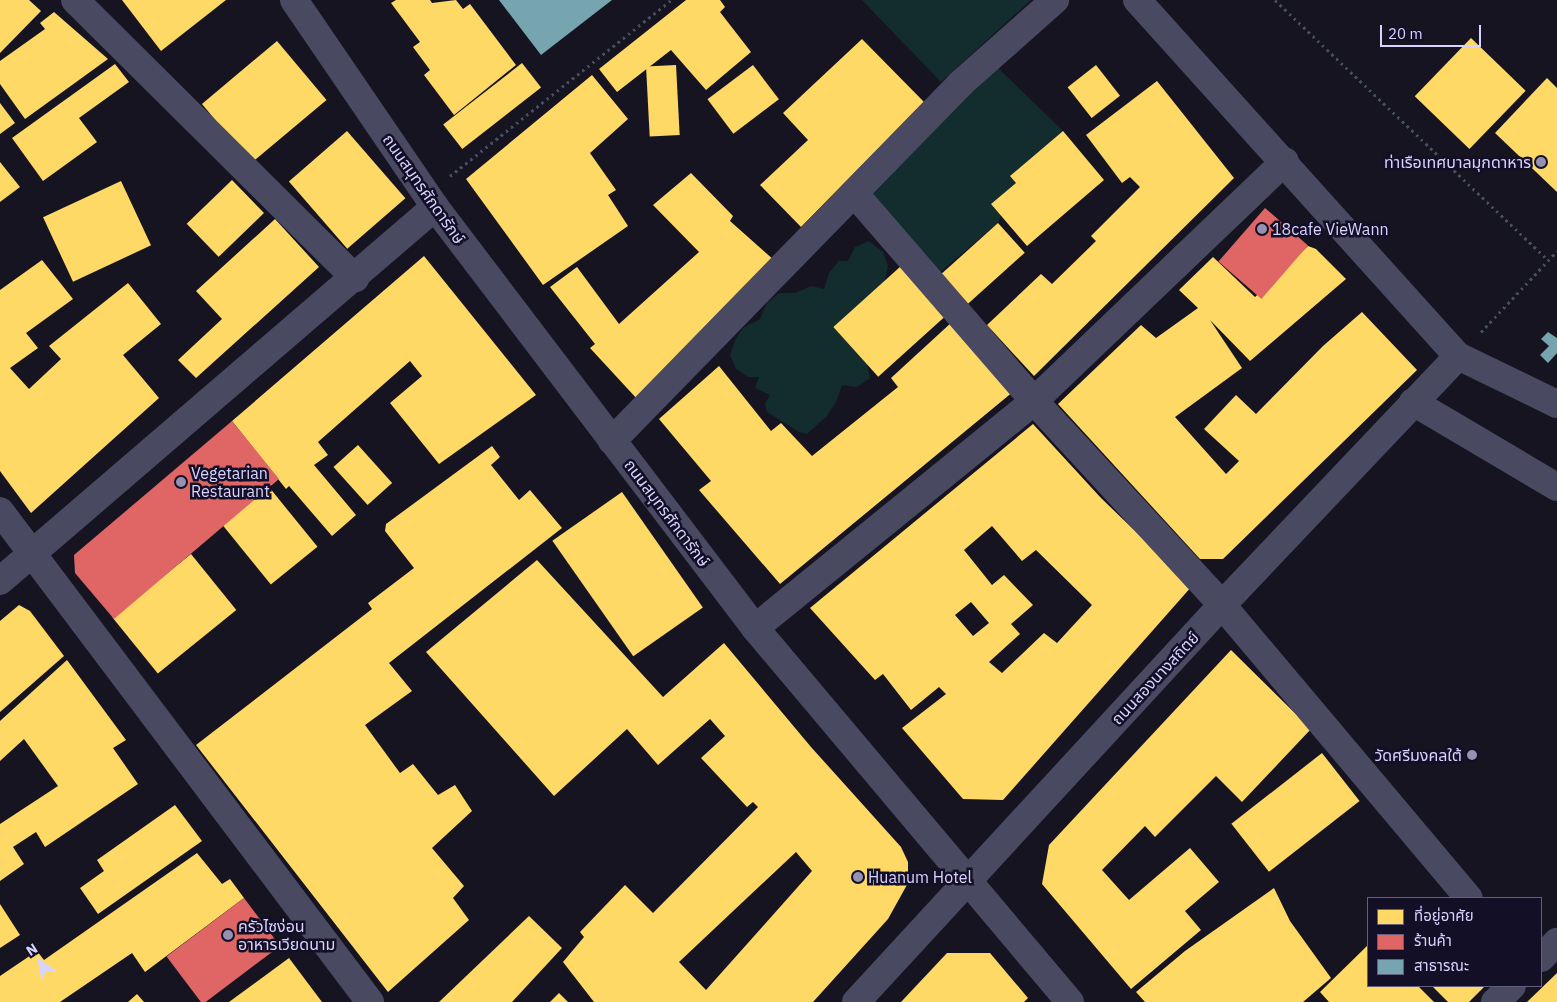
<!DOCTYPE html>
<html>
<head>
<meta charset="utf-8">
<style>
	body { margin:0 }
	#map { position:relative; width:1557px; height:1002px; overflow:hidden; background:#161421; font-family:"IBM Plex Sans","Noto Sans Thai",sans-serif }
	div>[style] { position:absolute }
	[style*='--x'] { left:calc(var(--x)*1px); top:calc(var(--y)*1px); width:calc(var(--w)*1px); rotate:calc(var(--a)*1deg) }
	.green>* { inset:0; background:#132c2d }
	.homes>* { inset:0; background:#ffd966; transform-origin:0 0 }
	.shops>* { inset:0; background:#e06666; transform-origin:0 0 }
	.public>* { inset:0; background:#76a5af }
	.path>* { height:3px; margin-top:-1.5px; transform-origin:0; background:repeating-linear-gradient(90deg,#44505f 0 2.5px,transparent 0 6.5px) }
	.minor>* { height:28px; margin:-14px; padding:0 14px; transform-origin:14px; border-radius:14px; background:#4a4962 }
	.dots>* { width:14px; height:14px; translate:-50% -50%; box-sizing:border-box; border:2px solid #130f26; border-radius:50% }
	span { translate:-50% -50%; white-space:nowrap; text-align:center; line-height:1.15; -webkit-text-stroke:5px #130f26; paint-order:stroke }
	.poi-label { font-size:16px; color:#d9d4ff }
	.right { translate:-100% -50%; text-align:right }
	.left { translate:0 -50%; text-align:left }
	.street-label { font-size:16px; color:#d9d4ff }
	.legend { position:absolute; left:1367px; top:897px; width:175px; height:90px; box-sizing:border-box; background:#130f26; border:1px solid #625e7d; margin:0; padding:6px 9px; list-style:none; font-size:15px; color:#d9d4ff }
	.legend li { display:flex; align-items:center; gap:10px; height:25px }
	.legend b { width:25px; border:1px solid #625e7d }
	.north { position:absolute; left:15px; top:937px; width:50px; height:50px; -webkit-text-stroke:4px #130f26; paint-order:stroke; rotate:327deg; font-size:14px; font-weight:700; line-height:20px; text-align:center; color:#d9d4ff }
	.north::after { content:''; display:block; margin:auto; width:18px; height:22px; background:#d9d4ff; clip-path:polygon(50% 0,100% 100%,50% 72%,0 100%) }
	.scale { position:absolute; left:1380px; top:25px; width:101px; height:22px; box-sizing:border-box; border:2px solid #d9d4ff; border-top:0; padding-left:6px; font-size:15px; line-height:18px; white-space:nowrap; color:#d9d4ff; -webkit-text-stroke:4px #130f26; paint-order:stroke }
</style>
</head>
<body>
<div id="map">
	<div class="green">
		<div style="clip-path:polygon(862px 0,1031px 0,941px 82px)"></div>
		<div style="clip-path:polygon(997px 67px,1063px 131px,1011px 176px,1016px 183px,991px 204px,1001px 216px,998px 223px,938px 274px,869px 193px)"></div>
		<div style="clip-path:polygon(869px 241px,883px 252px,888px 266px,867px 364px,870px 378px,857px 387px,842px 385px,837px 400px,827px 416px,807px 434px,799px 432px,767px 412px,765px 404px,770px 395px,755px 388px,759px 377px,748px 377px,736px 369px,730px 355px,735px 340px,743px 328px,760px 319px,767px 303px,779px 293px,795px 293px,811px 286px,824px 289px,829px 273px,839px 261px,848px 261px,855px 247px)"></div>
	</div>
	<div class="homes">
		<div style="clip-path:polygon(0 0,29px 0,41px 11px,0 53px)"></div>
		<div style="clip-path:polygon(122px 0,226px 0,161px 51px)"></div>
		<div style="clip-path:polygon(396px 0,430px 0,432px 3px,456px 0,463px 9px,470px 4px,516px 65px,454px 115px,424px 75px,430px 70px,413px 47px,420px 42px,391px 3px)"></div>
		<div style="clip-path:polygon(686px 0,720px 0,725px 7px,720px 12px,751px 52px,706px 90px,671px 50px,617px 92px,599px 69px)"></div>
		<div style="clip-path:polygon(54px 12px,108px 59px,25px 119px,0 84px,0 61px,45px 29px,40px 23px)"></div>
		<div style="left:1471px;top:38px;width:76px;height:81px;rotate:44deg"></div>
		<div style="clip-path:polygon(862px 39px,924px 102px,801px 227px,760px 185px,808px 140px,783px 113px)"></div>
		<div style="left:277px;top:41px;width:77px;height:98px;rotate:50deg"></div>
		<div style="left:522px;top:63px;width:31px;height:100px;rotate:52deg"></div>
		<div style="clip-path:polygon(115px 64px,129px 82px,79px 118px,97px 142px,43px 181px,12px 138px)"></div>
		<div style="left:676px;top:65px;width:70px;height:30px;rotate:87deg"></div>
		<div style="left:753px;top:65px;width:43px;height:57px;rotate:53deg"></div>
		<div style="left:1096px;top:65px;width:39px;height:36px;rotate:52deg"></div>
		<div style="clip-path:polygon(592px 75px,628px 119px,590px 153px,616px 190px,608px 195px,628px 226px,543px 285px,466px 179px)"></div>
		<div style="clip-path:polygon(1547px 78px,1557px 88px,1557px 192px,1495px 133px)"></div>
		<div style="clip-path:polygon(1157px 81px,1234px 178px,1034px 376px,987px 325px,1041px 274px,1052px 284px,1096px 241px,1091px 236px,1140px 187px,1130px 177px,1122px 183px,1086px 135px)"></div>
		<div style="clip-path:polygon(0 103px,15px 123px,0 134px)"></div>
		<div style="left:347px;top:131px;width:89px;height:77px;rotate:49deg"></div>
		<div style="clip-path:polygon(1063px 131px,1104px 180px,1027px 246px,991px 204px,1016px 183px,1010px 176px)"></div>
		<div style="clip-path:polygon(0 162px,20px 187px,0 202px)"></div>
		<div style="clip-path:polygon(691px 173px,733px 216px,730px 221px,775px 261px,638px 400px,590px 348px,595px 344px,550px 287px,577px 267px,619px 324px,699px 252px,653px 205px)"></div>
		<div style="left:232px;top:180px;width:46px;height:63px;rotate:46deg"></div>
		<div style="left:121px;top:181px;width:71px;height:86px;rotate:65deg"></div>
		<div style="clip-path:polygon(275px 219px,319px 267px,196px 378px,178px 360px,222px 319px,196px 291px)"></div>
		<div style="left:998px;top:223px;width:40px;height:79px;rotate:48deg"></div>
		<div style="clip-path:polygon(1308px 246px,1316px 249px,1346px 279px,1250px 361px,1210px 320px,1242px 368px,1175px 417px,1226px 474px,1239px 461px,1204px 429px,1236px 395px,1256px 414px,1323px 346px,1362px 312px,1417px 370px,1223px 559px,1200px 559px,1058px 404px,1141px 325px,1156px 338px,1198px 308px,1179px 290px,1213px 257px,1255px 297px)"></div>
		<div style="clip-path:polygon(424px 256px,536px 395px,439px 464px,390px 403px,422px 376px,410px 361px,318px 442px,328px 455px,314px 465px,356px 515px,332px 536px,289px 486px,286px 489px,232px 421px)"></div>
		<div style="clip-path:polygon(42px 260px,73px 299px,26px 333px,38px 348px,10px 368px,29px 389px,61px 359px,49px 346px,128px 283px,161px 324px,123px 355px,159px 398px,31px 513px,0 471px,0 290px)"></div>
		<div style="left:901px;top:266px;width:67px;height:91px;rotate:48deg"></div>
		<div style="clip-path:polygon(952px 322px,1014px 391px,780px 584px,699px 490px,711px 481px,659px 419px,719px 366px,771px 431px,781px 423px,812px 456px,898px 387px,891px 378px)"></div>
		<div style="clip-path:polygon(evenodd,1033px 424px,1101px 498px,1192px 586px,1003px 800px,963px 799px,902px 728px,946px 694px,939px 687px,911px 710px,883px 674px,875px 680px,810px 608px,1033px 424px,992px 526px,1022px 561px,1036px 550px,1092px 605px,1057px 643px,1044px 633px,1002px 673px,989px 662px,1020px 634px,1011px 624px,1033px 605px,1004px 575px,992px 585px,964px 550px,992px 526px,1033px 424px,971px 602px,989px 623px,973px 636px,955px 615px,971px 602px)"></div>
		<div style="left:358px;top:445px;width:51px;height:33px;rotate:48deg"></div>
		<div style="clip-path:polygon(492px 446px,500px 457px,491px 465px,519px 500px,530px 490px,562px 528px,389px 663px,412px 691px,365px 725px,400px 773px,413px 764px,438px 795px,455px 785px,472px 811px,432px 848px,464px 886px,453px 898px,469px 920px,388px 992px,196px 745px,372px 609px,368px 603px,414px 568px,385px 531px,386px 524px)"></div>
		<div style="left:269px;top:487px;width:77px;height:60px;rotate:51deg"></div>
		<div style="left:622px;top:492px;width:141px;height:85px;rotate:55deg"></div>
		<div style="left:191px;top:554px;width:72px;height:101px;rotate:51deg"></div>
		<div style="clip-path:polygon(evenodd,537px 560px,663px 697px,724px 643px,811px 747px,901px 847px,908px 862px,908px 883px,888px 919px,813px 1002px,594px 1002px,563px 962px,584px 937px,580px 932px,625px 885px,653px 913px,758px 807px,753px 802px,747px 807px,701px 758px,725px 736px,710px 719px,658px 765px,627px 729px,554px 796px,426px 652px,537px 560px,796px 852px,812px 871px,706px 990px,679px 962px,796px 852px)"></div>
		<div style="clip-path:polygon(19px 605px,30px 611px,64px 656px,0 712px,0 621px)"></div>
		<div style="clip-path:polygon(1231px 650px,1311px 729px,1242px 802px,1216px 776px,1155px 837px,1145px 826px,1102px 870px,1129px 900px,1190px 848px,1219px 882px,1185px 911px,1201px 930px,1131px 989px,1042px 884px,1049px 845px)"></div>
		<div style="clip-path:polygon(67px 660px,126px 740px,113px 748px,138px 784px,45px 847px,36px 832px,13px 847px,24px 864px,0 881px,0 824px,58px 786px,24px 739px,0 761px,0 721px)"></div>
		<div style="left:1322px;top:753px;width:61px;height:115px;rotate:52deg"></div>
		<div style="clip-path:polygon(175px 805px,202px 841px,98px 914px,80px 888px,104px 871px,97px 860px)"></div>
		<div style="clip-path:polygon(197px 853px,222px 884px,230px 879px,244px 898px,145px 972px,132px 953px,60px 1002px,0 1002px,0 976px,37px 951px,44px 960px)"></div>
		<div style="clip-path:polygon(1274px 888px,1290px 921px,1331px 978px,1303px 1002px,1145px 1002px,1136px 992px,1185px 951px)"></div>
		<div style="clip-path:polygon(0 904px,20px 935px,0 948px)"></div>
		<div style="clip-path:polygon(529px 916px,562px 948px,512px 1002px,439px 1002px)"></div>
		<div style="clip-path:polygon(1368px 945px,1368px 986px,1418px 986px,1434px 1002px,1329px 1002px,1320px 992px)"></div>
		<div style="clip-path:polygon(947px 953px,990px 953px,1028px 998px,1024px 1002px,901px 1002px)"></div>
		<div style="clip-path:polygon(289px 958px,322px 1002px,229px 1002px)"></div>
		<div style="clip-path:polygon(1557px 973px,1557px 1002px,1527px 1002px)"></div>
		<div style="clip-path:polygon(1432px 986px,1485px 986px,1469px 1002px,1448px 1002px)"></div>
		<div style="clip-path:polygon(559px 993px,568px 1002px,550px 1002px)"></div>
		<div style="clip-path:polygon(137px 994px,144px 1002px,128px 1002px)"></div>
	</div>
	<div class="shops">
		<div style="left:1265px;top:208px;width:57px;height:71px;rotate:41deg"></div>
		<div style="clip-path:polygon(232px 421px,279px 479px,114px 619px,75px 573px,74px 555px)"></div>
		<div style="left:244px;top:898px;width:60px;height:97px;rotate:53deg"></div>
	</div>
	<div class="public">
		<div style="clip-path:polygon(499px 0,612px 0,541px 55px)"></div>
		<div style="clip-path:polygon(1548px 332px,1557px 338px,1557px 353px,1548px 363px,1540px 355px,1549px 346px,1541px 339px)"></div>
	</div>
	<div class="path">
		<div style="--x:1275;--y:0;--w:377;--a:43.6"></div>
		<div style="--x:450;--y:176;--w:283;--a:-38.5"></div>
		<div style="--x:1481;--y:332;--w:111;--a:-46.8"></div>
	</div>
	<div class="minor">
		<div style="--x:75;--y:0;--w:395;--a:44.8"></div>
		<div style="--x:294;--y:0;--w:250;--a:55.7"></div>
		<div style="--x:435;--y:207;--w:529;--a:52.76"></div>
		<div style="--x:755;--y:628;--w:489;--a:49.9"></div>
		<div style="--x:1137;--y:0;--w:479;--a:48"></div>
		<div style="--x:1458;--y:356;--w:110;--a:25.9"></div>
		<div style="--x:854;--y:193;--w:275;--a:49.1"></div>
		<div style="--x:1034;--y:401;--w:277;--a:47.3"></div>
		<div style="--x:1222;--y:605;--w:383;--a:49.9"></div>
		<div style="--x:1413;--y:402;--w:167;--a:30.6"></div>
		<div style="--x:612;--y:441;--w:499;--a:-45.7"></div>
		<div style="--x:960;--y:84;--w:127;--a:-41.5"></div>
		<div style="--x:0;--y:511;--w:615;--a:53"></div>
		<div style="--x:0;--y:581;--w:574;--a:-40.69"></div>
		<div style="--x:755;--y:628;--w:360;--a:-39.1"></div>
		<div style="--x:1034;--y:401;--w:347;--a:-43.7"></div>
		<div style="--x:1541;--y:958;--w:23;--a:-45"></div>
		<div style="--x:856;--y:1002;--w:540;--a:-47.33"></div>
		<div style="--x:1222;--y:605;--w:343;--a:-46.5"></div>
		<div style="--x:1495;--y:1002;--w:23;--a:-43"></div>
	</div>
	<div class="dots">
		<div style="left:1541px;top:162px;background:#9591b1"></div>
		<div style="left:1262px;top:229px;background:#9591b1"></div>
		<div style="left:181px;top:482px;background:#9591b1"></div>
		<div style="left:1472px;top:755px;background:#9591b1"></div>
		<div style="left:858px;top:877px;background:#9591b1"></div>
		<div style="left:228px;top:935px;background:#9591b1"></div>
	</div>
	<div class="poi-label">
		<span class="right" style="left:1531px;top:162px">ท่าเรือเทศบาลมุกดาหาร</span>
		<span class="left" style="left:1272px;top:229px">18cafe VieWann</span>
		<span class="left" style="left:191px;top:482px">Vegetarian<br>Restaurant</span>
		<span class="right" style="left:1462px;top:755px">วัดศรีมงคลใต้</span>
		<span class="left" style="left:868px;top:877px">Huanum Hotel</span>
		<span class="left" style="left:238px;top:935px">ครัวไซง่อน<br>อาหารเวียดนาม</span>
	</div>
	<div class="street-label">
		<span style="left:424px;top:189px;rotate:55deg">ถนนสมุทรศักดารักษ์</span>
		<span style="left:667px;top:513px;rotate:53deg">ถนนสมุทรศักดารักษ์</span>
		<span style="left:1155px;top:678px;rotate:-47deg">ถนนสองนางสถิตย์</span>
	</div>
	<ul class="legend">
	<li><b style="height:14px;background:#ffd966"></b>ที่อยู่อาศัย</li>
	<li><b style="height:14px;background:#e06666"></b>ร้านค้า</li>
	<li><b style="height:14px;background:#76a5af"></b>สาธารณะ</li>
	</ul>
	<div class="north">N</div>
	<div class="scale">20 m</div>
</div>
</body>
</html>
